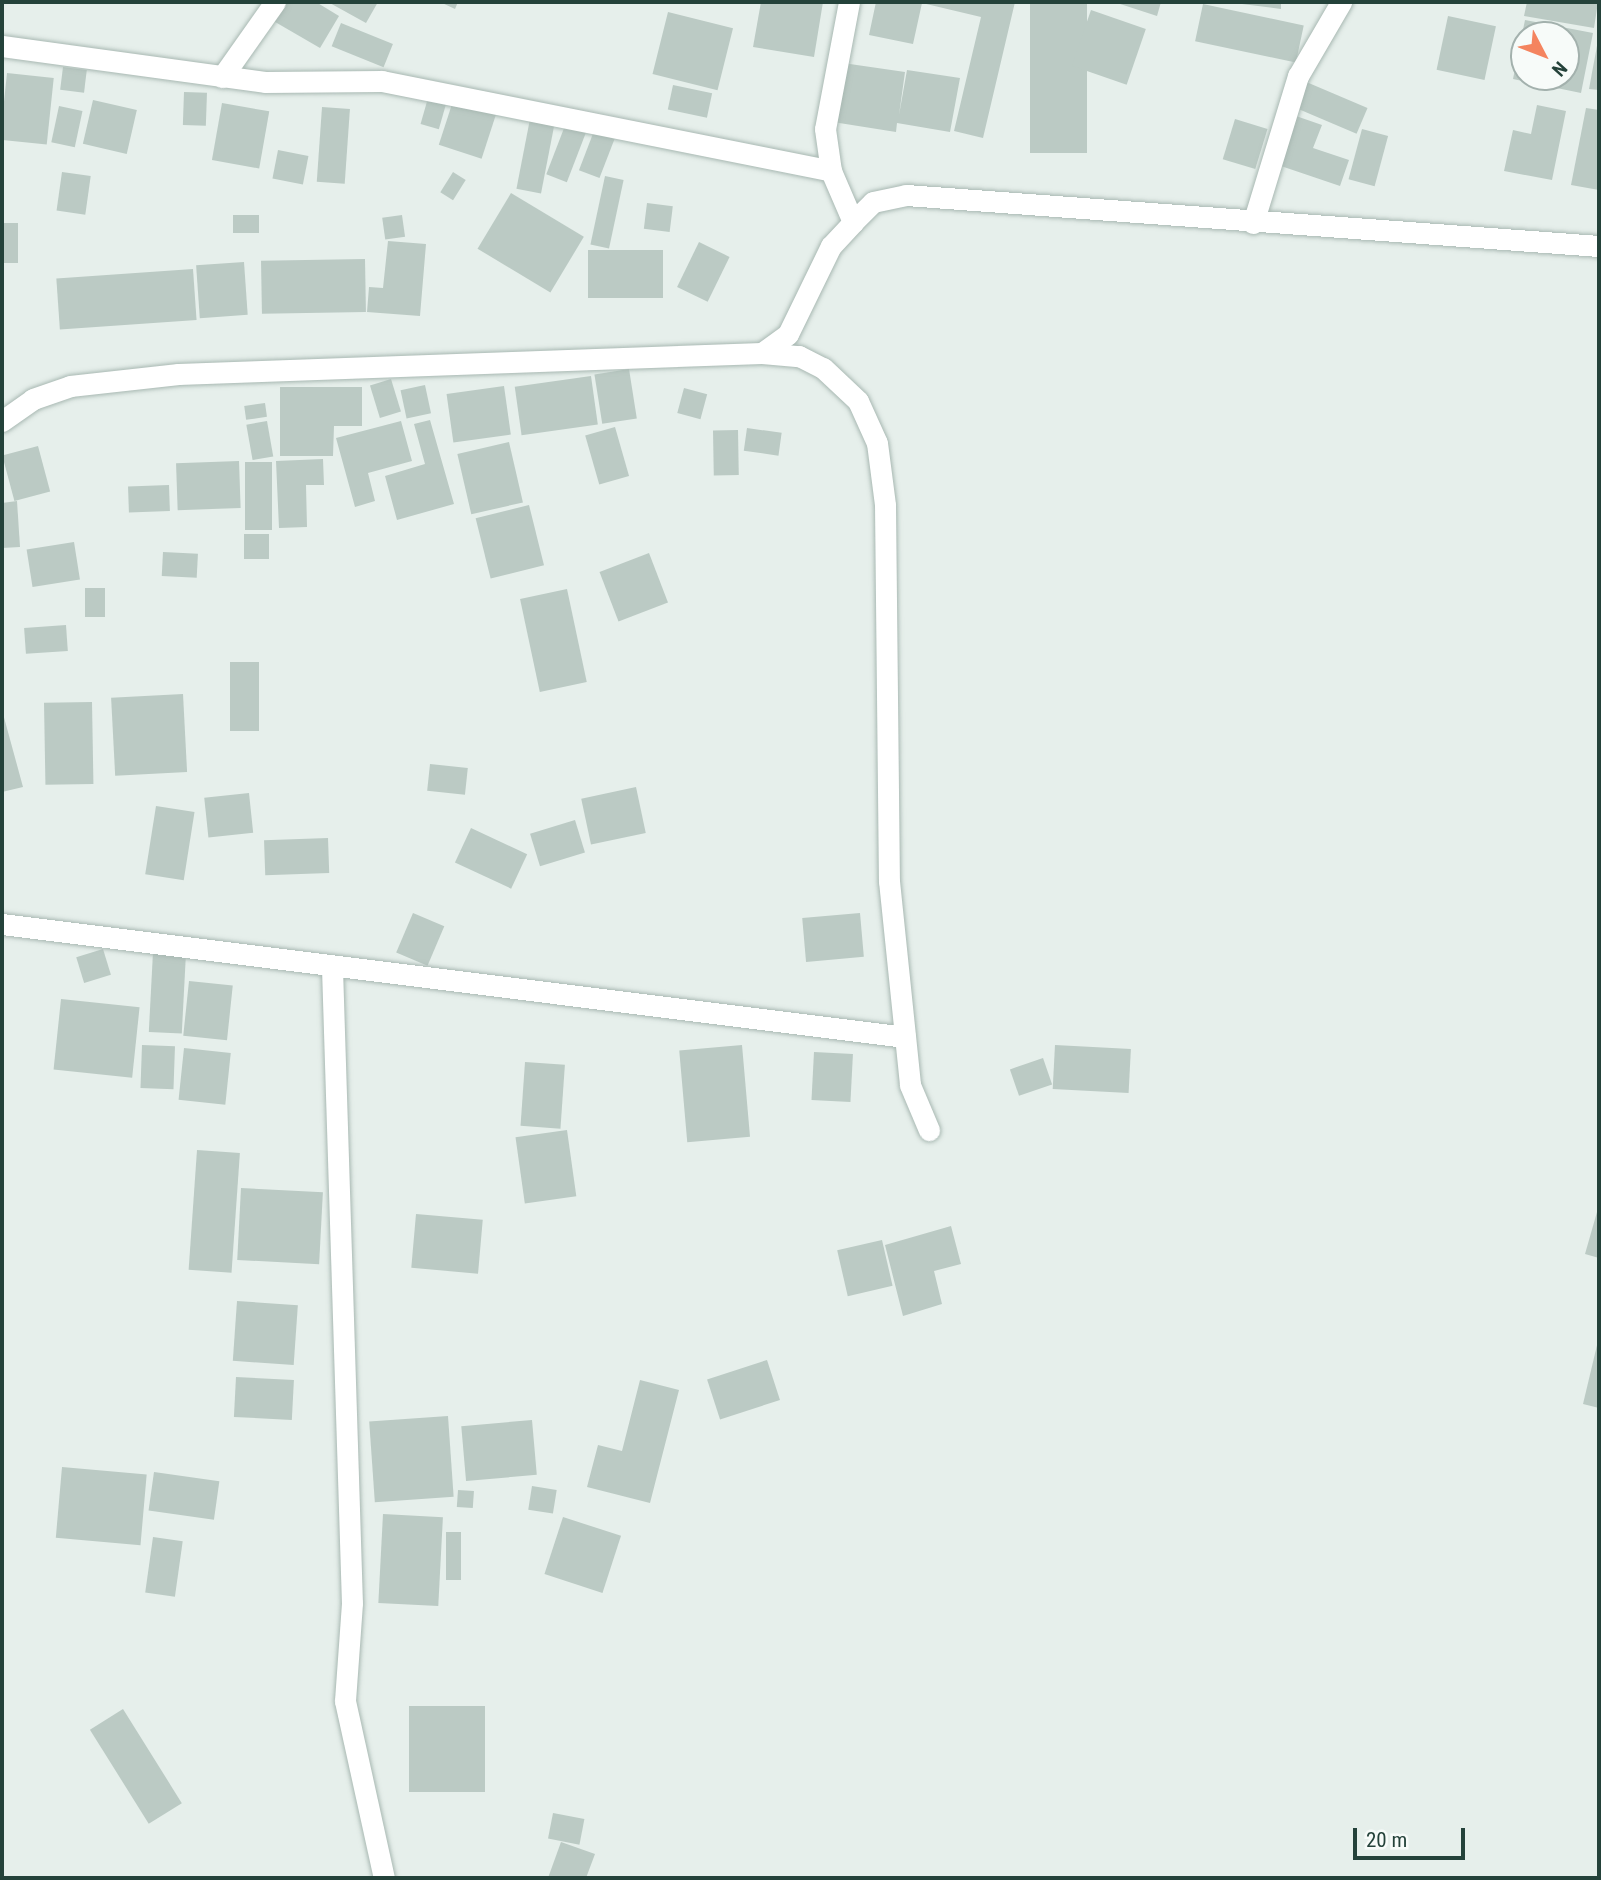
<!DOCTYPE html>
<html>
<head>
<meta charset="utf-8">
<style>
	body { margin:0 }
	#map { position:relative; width:1601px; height:1880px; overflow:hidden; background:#e6efeb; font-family:"Roboto Condensed",sans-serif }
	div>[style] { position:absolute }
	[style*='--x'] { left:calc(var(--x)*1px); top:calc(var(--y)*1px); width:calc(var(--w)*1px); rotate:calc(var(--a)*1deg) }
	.building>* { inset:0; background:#bbcac4; transform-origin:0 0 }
	.roads { filter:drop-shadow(0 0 2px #a8b8b2) drop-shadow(0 0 2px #a8b8b2) }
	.street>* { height:21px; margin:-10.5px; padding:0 10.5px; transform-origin:10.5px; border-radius:10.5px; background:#fff }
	span { translate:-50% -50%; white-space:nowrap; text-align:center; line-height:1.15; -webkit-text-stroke:5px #f7fbf9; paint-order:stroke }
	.frame { position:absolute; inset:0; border:4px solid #24423a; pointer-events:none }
	.north { position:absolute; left:1510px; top:21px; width:70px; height:70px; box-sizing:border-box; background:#f7fbf9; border:2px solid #a3b1ad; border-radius:50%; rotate:132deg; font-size:19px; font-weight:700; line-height:28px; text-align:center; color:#24423a }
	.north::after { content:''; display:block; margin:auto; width:24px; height:32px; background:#f4845f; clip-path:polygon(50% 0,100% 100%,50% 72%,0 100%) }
	.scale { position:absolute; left:1353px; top:1828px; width:112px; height:32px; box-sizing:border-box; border:4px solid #24423a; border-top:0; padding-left:9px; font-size:21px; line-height:24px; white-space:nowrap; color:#24423a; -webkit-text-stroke:5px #f7fbf9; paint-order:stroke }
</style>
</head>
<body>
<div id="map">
	<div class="building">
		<div style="clip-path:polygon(280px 2px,316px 2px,339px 16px,320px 48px,270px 19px)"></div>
		<div style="clip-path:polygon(328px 2px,378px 2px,366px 23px)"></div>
		<div style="clip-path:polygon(440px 2px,458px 2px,455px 9px)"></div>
		<div style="clip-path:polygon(761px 2px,823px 2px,814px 57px,753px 47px)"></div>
		<div style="clip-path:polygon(876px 2px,1015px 2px,983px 138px,954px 131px,981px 17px,922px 3px,913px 44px,869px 35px)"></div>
		<div style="left:1030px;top:2px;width:57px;height:151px"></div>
		<div style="clip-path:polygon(1114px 2px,1161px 2px,1157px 16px)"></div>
		<div style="clip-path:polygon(1226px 2px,1281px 2px,1281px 9px)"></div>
		<div style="clip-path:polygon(1527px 2px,1598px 2px,1594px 28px,1524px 16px)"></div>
		<div style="left:1203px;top:4px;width:103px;height:38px;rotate:12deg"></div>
		<div style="left:1091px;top:10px;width:58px;height:59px;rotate:19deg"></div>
		<div style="left:668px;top:12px;width:67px;height:64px;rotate:14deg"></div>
		<div style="left:1448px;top:16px;width:49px;height:55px;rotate:12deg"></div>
		<div style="clip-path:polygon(evenodd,1525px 20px,1593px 33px,1581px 93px,1513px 79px,1525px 20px,1524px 35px,1566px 35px,1566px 77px,1524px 77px,1524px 35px)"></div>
		<div style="left:341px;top:23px;width:56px;height:25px;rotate:22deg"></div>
		<div style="clip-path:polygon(1599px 35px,1599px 90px,1589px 89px)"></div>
		<div style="clip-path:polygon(843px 63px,905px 72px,899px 115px,907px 70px,960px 78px,950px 132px,897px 123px,896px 132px,833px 122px)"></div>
		<div style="left:63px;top:67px;width:24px;height:23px;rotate:7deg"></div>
		<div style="left:7px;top:73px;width:47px;height:67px;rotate:6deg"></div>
		<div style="left:1304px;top:81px;width:69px;height:28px;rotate:23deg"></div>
		<div style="left:673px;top:85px;width:40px;height:25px;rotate:12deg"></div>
		<div style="left:184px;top:92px;width:23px;height:33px;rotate:2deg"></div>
		<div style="left:428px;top:98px;width:19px;height:27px;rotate:16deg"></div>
		<div style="left:93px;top:100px;width:45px;height:45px;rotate:13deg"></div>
		<div style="left:453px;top:101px;width:45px;height:46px;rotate:18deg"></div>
		<div style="left:222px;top:103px;width:48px;height:58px;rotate:10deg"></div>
		<div style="clip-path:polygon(1537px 105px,1566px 111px,1552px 180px,1504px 171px,1513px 130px,1531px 134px)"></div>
		<div style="left:59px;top:106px;width:24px;height:37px;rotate:12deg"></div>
		<div style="left:322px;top:107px;width:28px;height:75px;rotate:4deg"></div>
		<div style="clip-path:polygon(1586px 108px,1599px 110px,1599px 190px,1571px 185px)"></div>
		<div style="clip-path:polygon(1296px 116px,1322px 125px,1313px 148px,1349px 160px,1340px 186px,1278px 165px)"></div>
		<div style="left:530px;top:119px;width:25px;height:71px;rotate:11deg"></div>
		<div style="left:1235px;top:119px;width:34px;height:42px;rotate:17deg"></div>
		<div style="left:566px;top:123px;width:22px;height:55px;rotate:21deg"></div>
		<div style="left:1362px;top:129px;width:27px;height:52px;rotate:15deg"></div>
		<div style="left:594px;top:131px;width:22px;height:42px;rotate:21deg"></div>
		<div style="left:278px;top:150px;width:31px;height:29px;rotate:11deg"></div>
		<div style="left:62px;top:172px;width:29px;height:39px;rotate:8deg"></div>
		<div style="left:453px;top:172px;width:15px;height:24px;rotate:32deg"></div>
		<div style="left:605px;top:176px;width:19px;height:70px;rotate:12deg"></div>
		<div style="left:511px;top:193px;width:85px;height:65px;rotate:31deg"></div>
		<div style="left:647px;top:203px;width:26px;height:26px;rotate:7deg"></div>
		<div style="left:233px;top:215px;width:26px;height:18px"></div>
		<div style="left:402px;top:215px;width:22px;height:20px;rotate:82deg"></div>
		<div style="left:2px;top:223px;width:16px;height:40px"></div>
		<div style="clip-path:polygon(388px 241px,426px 244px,420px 316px,367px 312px,369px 287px,383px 288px)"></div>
		<div style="left:699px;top:242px;width:34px;height:50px;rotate:26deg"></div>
		<div style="left:663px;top:250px;width:48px;height:75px;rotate:90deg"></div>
		<div style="left:365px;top:259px;width:53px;height:104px;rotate:89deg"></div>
		<div style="left:244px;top:262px;width:53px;height:48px;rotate:86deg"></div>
		<div style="left:193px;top:269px;width:51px;height:137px;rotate:86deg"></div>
		<div style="left:629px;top:369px;width:50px;height:35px;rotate:81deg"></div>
		<div style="left:591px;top:376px;width:49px;height:77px;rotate:82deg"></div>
		<div style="left:391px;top:379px;width:34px;height:22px;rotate:73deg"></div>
		<div style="left:425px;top:385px;width:29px;height:25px;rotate:78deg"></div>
		<div style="left:504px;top:386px;width:49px;height:58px;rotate:82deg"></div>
		<div style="clip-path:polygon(280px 387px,362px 387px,362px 426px,334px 426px,333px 456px,280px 456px)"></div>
		<div style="left:684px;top:388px;width:24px;height:26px;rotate:15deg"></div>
		<div style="left:265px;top:403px;width:14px;height:21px;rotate:82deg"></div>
		<div style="clip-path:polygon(430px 420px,454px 504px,397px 520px,385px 476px,425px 464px,414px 424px)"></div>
		<div style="left:267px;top:421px;width:36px;height:21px;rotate:80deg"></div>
		<div style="clip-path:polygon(401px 421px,412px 461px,368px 473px,375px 501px,355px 507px,336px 438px)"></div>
		<div style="left:615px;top:427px;width:51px;height:31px;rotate:74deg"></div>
		<div style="left:747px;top:428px;width:35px;height:23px;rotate:8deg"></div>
		<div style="left:738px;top:430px;width:45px;height:25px;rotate:89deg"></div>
		<div style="left:509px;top:442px;width:62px;height:53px;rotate:77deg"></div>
		<div style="left:38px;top:446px;width:47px;height:37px;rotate:75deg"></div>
		<div style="clip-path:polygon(323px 459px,324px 485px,306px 485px,307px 527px,279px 528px,276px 461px)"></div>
		<div style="left:239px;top:461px;width:47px;height:63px;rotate:88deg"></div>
		<div style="left:245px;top:462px;width:27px;height:68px"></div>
		<div style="left:169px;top:485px;width:26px;height:41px;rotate:88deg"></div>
		<div style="clip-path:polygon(17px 501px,20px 547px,2px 548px,2px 503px)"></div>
		<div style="left:529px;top:505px;width:62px;height:55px;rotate:76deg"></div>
		<div style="left:244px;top:534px;width:25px;height:25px"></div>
		<div style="left:74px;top:542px;width:38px;height:48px;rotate:81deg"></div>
		<div style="left:163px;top:552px;width:35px;height:24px;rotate:3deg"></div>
		<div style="left:649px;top:553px;width:53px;height:53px;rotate:69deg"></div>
		<div style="left:85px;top:588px;width:20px;height:29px"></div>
		<div style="left:567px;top:589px;width:95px;height:48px;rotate:78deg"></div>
		<div style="left:66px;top:625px;width:26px;height:42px;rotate:86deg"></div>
		<div style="left:230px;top:662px;width:29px;height:69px"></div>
		<div style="left:183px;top:694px;width:78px;height:72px;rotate:87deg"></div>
		<div style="left:92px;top:702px;width:82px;height:48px;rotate:89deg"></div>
		<div style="clip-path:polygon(2px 710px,23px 787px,2px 792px)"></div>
		<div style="left:430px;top:764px;width:38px;height:27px;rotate:6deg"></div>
		<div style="left:636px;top:787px;width:47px;height:56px;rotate:78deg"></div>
		<div style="left:249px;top:793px;width:40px;height:45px;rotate:84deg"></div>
		<div style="left:156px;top:806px;width:39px;height:69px;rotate:9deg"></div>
		<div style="left:575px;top:820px;width:34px;height:47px;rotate:73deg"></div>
		<div style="left:471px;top:828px;width:62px;height:38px;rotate:25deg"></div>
		<div style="left:328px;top:838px;width:35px;height:64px;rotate:88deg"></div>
		<div style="left:413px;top:913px;width:34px;height:43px;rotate:23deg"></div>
		<div style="left:860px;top:913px;width:44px;height:58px;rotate:85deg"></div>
		<div style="left:103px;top:949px;width:27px;height:28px;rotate:73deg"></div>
		<div style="left:153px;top:952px;width:33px;height:80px;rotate:3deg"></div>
		<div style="left:189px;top:981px;width:44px;height:55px;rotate:6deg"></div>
		<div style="left:61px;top:999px;width:79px;height:71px;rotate:6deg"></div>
		<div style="left:142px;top:1045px;width:33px;height:43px;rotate:2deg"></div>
		<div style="left:742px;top:1045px;width:92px;height:63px;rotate:85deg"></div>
		<div style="left:1055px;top:1045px;width:76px;height:44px;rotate:3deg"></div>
		<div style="left:184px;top:1048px;width:47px;height:52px;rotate:6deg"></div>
		<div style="left:814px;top:1052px;width:39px;height:48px;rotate:3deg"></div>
		<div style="left:1043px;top:1058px;width:28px;height:35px;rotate:71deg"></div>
		<div style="left:525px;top:1062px;width:40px;height:64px;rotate:4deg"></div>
		<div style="left:567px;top:1130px;width:67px;height:52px;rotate:82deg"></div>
		<div style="left:197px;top:1150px;width:43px;height:120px;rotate:4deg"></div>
		<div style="left:241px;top:1188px;width:82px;height:72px;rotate:3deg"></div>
		<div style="clip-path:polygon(1599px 1205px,1599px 1258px,1585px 1254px)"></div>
		<div style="left:416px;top:1214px;width:67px;height:54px;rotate:5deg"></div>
		<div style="clip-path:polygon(951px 1226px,961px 1264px,934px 1271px,942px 1304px,903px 1316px,885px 1245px)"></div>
		<div style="left:882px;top:1240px;width:47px;height:46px;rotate:77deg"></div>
		<div style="left:237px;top:1301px;width:61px;height:60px;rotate:4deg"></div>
		<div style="clip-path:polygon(1598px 1341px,1599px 1341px,1599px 1408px,1583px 1404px)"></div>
		<div style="left:767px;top:1360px;width:42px;height:63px;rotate:72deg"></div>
		<div style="left:236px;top:1377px;width:58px;height:40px;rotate:3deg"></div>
		<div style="clip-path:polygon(640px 1380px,679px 1390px,650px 1503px,587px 1487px,598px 1445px,622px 1451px)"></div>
		<div style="left:448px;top:1416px;width:81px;height:79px;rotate:86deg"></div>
		<div style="left:532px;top:1420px;width:55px;height:71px;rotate:85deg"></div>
		<div style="left:62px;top:1467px;width:85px;height:71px;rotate:5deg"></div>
		<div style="left:154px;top:1472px;width:66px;height:39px;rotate:8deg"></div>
		<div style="left:532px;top:1486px;width:25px;height:24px;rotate:9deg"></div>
		<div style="left:458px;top:1490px;width:16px;height:17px;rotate:4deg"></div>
		<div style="left:383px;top:1514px;width:60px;height:89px;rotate:3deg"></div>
		<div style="left:563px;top:1517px;width:61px;height:60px;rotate:18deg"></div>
		<div style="left:446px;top:1532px;width:15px;height:48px"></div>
		<div style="left:153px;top:1537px;width:30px;height:56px;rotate:8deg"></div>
		<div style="left:485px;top:1706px;width:86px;height:76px;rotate:90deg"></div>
		<div style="left:123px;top:1709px;width:111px;height:39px;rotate:58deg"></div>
		<div style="left:553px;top:1813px;width:32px;height:26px;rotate:11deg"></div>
		<div style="clip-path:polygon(561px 1842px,595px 1854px,586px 1878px,548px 1878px)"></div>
	</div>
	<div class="roads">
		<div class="street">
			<div style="--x:849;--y:2;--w:129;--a:100.7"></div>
			<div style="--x:825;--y:129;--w:42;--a:81.9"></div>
			<div style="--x:831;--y:171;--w:56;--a:66.7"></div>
			<div style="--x:2;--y:46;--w:265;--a:7.8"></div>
			<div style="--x:265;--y:82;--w:117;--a:-0.5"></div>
			<div style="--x:382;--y:81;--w:458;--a:11.3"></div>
			<div style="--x:222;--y:77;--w:92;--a:-54.8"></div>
			<div style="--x:1253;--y:223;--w:154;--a:-73"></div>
			<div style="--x:1298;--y:76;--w:86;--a:-59.8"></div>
			<div style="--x:762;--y:353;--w:32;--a:-36"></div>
			<div style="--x:788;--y:334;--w:98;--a:-64"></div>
			<div style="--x:831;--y:246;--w:33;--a:-47"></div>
			<div style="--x:853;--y:222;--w:28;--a:-45"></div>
			<div style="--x:873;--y:202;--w:34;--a:-12"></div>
			<div style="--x:906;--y:195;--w:695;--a:4.21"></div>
			<div style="--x:2;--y:421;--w:38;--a:-35"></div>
			<div style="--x:33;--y:399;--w:39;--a:-19"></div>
			<div style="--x:70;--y:386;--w:109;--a:-6.3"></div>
			<div style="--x:178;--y:374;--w:584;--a:-2.06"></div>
			<div style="--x:762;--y:353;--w:37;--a:5"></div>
			<div style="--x:799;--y:356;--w:27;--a:27"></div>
			<div style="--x:823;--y:368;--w:48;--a:43.3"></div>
			<div style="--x:858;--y:401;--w:46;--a:65.7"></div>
			<div style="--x:877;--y:443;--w:63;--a:82.6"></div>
			<div style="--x:885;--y:505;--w:376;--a:89.4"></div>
			<div style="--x:889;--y:881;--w:205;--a:84.1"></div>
			<div style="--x:910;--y:1085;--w:49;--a:67.1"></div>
			<div style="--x:2;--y:924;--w:910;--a:7.13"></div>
			<div style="--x:332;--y:968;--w:635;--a:88.2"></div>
			<div style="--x:352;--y:1603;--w:98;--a:94.1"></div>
			<div style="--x:345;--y:1701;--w:181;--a:77.6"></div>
		</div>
	</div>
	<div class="frame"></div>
	<div class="north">N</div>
	<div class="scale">20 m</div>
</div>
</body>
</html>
